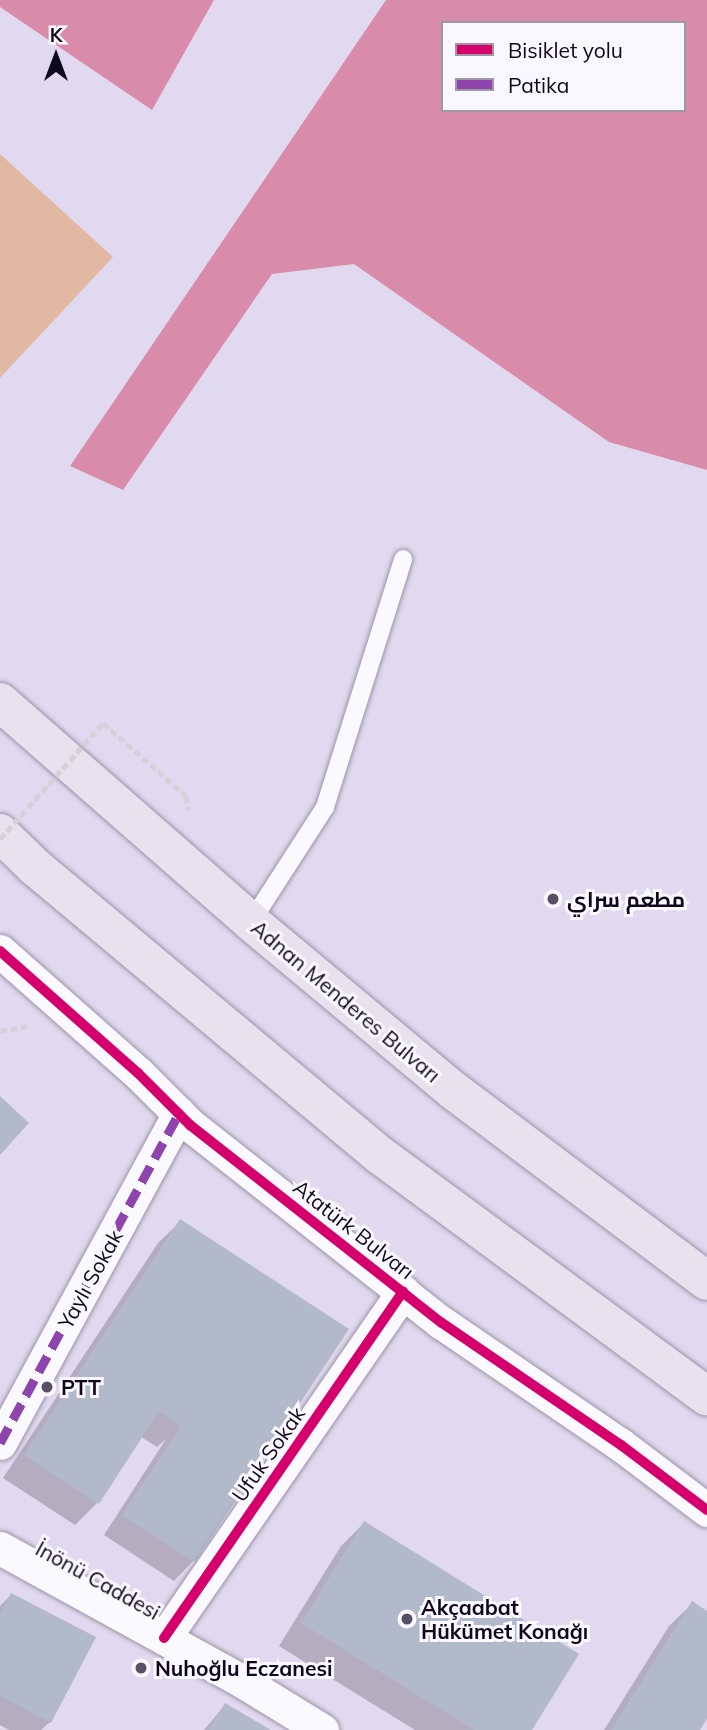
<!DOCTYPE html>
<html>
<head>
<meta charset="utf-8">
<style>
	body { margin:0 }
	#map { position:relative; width:707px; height:1730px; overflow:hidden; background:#e1d9ef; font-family:Mulish,Cairo,sans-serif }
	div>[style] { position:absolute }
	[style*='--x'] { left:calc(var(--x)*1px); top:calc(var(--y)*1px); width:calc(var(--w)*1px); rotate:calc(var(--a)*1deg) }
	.green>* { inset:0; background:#e1b8a2 }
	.water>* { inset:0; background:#d98baa }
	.shadow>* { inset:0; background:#0003 }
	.building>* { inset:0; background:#b1b9cb }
	.path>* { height:4.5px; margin-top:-2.25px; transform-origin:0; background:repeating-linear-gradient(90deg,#d4d2d9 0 7px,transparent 0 10.5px) }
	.roads { filter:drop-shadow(0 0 2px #9c94a8) drop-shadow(0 0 2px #9c94a8) }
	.lane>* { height:18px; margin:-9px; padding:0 9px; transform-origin:9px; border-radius:9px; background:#faf9fd }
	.street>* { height:33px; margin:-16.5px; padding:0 16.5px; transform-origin:16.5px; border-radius:16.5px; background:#faf9fd }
	.highway>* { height:38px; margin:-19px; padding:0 19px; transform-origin:19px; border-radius:19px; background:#e7e2ee }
	.path-bridge>* { height:4.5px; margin-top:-2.25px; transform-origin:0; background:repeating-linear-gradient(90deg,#d4d2d9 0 7px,transparent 0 10.5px) }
	.quiet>* { height:9px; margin-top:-4.5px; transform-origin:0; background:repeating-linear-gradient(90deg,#8e44ad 0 18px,transparent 0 27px) }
	.cycleway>* { height:10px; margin:-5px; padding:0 5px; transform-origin:5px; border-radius:5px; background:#d6006c }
	.dots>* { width:19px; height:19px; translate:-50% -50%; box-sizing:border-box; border:4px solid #faf8ff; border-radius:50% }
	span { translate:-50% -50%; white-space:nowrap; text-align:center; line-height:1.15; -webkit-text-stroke:6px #faf8ff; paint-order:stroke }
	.poi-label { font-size:21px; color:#10071c; font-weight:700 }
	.left { translate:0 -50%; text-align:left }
	.street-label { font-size:21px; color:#10071c }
	.legend { position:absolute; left:441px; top:21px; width:245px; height:91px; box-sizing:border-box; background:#faf8ff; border:2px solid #9c98a4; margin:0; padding:9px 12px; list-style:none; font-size:21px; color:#10071c }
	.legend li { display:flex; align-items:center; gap:14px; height:35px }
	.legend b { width:35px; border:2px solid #9c98a4 }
	.north { position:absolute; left:21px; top:21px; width:70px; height:70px; -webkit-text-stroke:5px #faf8ff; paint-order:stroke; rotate:0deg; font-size:19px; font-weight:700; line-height:28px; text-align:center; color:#10071c }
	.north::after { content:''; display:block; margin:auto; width:24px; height:32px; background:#10071c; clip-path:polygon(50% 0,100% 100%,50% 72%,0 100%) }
</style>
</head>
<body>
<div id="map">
	<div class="green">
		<div style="clip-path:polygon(0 154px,113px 257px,0 378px)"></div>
	</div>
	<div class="water">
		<div style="clip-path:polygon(0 0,214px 0,152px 110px,0 7px)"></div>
		<div style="clip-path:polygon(evenodd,386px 0,707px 0,707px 470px,609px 442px,354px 264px,272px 274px,123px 490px,70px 466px,386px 0,443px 23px,684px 23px,684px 110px,443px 110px,443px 23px)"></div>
	</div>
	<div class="shadow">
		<div style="clip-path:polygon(181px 1221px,346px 1330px,193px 1561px,174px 1581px,104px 1535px,166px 1439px,157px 1447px,141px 1437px,97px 1503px,75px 1525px,3px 1478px,158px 1243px)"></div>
		<div style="clip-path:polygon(364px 1523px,530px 1730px,415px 1730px,279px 1646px,341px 1546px)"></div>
		<div style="clip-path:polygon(11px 1595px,50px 1722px,41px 1730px,9px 1730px,0 1725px,0 1606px)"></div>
		<div style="clip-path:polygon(692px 1604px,707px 1613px,707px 1716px,698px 1730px,604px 1730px,669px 1626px)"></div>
		<div style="clip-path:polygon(225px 1705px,267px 1730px,204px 1730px)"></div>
	</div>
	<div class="building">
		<div style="clip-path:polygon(0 1096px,29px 1123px,0 1155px)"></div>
		<div style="clip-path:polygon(180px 1219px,349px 1329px,195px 1562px,122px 1515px,181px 1426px,159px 1411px,99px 1504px,24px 1455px)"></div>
		<div style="clip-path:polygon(364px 1521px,579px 1654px,532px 1730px,474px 1730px,301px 1623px)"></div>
		<div style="clip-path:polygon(11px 1593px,96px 1637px,51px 1723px,0 1696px,0 1613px)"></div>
		<div style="clip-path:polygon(692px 1601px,707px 1611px,707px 1719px,700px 1730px,611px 1730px)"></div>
		<div style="clip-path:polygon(225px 1703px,271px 1730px,208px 1730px)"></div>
	</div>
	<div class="path">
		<div style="--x:103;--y:723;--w:111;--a:41.3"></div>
		<div style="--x:186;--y:796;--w:15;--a:79"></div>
		<div style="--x:0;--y:1031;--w:27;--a:-10"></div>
	</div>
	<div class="roads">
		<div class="lane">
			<div style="--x:251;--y:922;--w:137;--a:-57.2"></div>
			<div style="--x:325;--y:807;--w:260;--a:-72.5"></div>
		</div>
		<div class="street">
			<div style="--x:0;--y:951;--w:184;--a:41.5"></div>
			<div style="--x:138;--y:1073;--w:74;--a:45"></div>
			<div style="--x:190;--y:1125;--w:320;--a:38.2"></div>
			<div style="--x:442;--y:1323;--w:217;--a:34.3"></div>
			<div style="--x:621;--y:1445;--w:108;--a:37.1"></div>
			<div style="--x:0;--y:1443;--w:375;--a:-61.5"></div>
			<div style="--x:0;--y:1548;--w:276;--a:28.8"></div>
			<div style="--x:242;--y:1681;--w:94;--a:31.5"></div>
			<div style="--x:164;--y:1638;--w:421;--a:-55.4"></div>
		</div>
		<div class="highway">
			<div style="--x:0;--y:702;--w:334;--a:41.2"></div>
			<div style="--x:251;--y:922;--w:264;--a:39.8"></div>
			<div style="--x:454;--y:1091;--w:316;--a:36.9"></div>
			<div style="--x:0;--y:833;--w:49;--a:44.2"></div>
			<div style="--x:35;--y:867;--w:451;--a:39.9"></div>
			<div style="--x:381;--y:1156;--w:405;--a:36.4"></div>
		</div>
	</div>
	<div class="path-bridge">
		<div style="--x:0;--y:839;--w:155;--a:-48.4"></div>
	</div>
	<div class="quiet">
		<div style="--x:0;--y:1443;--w:375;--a:-61.5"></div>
	</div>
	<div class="cycleway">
		<div style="--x:0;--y:951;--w:184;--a:41.5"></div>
		<div style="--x:138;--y:1073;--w:74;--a:45"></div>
		<div style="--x:190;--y:1125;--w:320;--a:38.2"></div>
		<div style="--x:442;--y:1323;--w:217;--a:34.3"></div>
		<div style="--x:621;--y:1445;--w:108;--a:37.1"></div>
		<div style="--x:164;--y:1638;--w:421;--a:-55.4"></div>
	</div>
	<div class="dots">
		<div style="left:553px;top:899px;background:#595066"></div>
		<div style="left:47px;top:1387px;background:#595066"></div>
		<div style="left:407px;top:1619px;background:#595066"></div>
		<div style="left:141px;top:1668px;background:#595066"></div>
	</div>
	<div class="poi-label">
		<span class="left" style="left:567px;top:899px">مطعم سراي</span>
		<span class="left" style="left:61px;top:1387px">PTT</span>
		<span class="left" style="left:421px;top:1619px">Akçaabat<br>Hükümet Konağı</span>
		<span class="left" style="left:155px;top:1668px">Nuhoğlu Eczanesi</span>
	</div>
	<div class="street-label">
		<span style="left:346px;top:1001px;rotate:40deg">Adnan Menderes Bulvarı</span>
		<span style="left:354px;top:1229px;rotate:38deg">Atatürk Bulvarı</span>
		<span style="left:90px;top:1279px;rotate:-61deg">Yaylı Sokak</span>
		<span style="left:268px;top:1454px;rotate:-55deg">Ufuk Sokak</span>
		<span style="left:98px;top:1580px;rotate:29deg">İnönü Caddesi</span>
	</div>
	<ul class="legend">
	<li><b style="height:9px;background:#d6006c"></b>Bisiklet yolu</li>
	<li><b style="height:9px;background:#8e44ad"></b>Patika</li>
	</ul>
	<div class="north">K</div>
</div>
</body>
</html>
